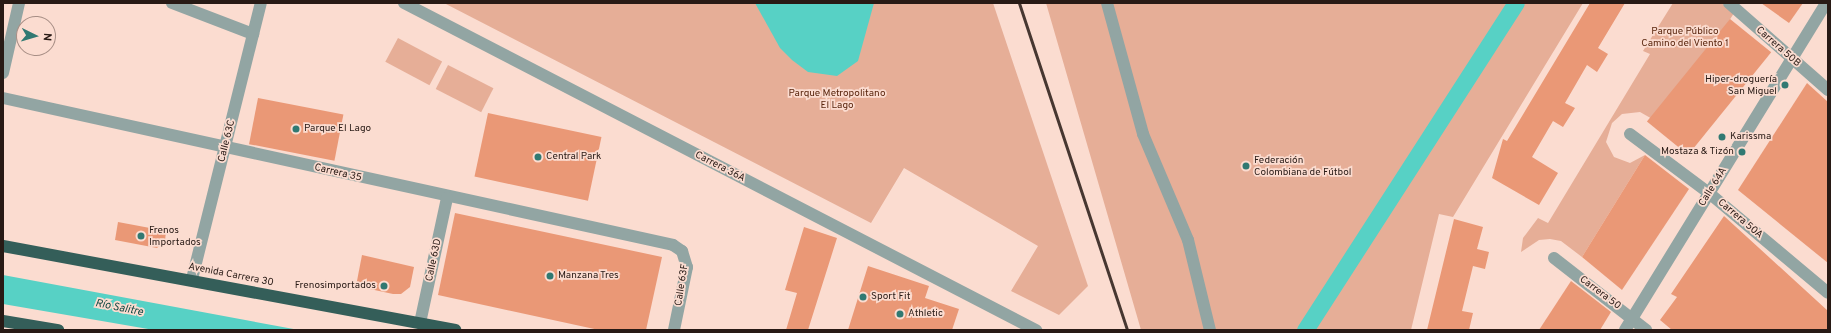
<!DOCTYPE html>
<html>
<head>
<meta charset="utf-8">
<style>
	body { margin:0 }
	#map { position:relative; width:1831px; height:333px; overflow:hidden; background:#fbdcd0; font-family:Overpass,sans-serif }
	div>[style] { position:absolute }
	[style*='--x'] { left:calc(var(--x)*1px); top:calc(var(--y)*1px); width:calc(var(--w)*1px); rotate:calc(var(--a)*1deg) }
	.green>* { inset:0; background:#e6ae97; transform-origin:0 0 }
	.water>* { inset:0; background:#57d1c5 }
	.canal>* { height:17px; margin:-8.5px; padding:0 8.5px; transform-origin:8.5px; border-radius:8.5px; background:#57d1c5 }
	.building>* { inset:0; background:#ea9876; transform-origin:0 0 }
	.minor>* { height:12px; margin:-6px; padding:0 6px; transform-origin:6px; border-radius:6px; background:#92a5a3 }
	.highway>* { height:12px; margin:-6px; padding:0 6px; transform-origin:6px; border-radius:6px; background:#345e59 }
	.rail>* { height:3px; margin:-1.5px; padding:0 1.5px; transform-origin:1.5px; border-radius:1.5px; background:#473731 }
	.dots>* { width:11px; height:11px; translate:-50% -50%; box-sizing:border-box; border:2px solid #fbdcd0; border-radius:50% }
	span { translate:-50% -50%; white-space:nowrap; text-align:center; line-height:1.15; -webkit-text-stroke:3.5px #fbdcd0; paint-order:stroke }
	.park-label { font-size:10px; color:#5a260e }
	.street-label { font-size:10px; color:#281a15 }
	.poi-label { font-size:10px; color:#281a15 }
	.right { translate:-100% -50%; text-align:right }
	.left { translate:0 -50%; text-align:left }
	.water-label { font-size:11px; color:#0e4641; font-style:italic }
	.frame { position:absolute; inset:0; border:4px solid #281a15; pointer-events:none }
	.north { position:absolute; left:16px; top:16px; width:40px; height:40px; box-sizing:border-box; background:#fbdcd0; border:1px solid #a78e85; border-radius:50%; rotate:95deg; font-size:11px; font-weight:700; line-height:16px; text-align:center; color:#281a15 }
	.north::after { content:''; display:block; margin:auto; width:14px; height:18px; background:#317972; clip-path:polygon(50% 0,100% 100%,50% 72%,0 100%) }
</style>
</head>
<body>
<div id="map">
	<div class="green">
		<div style="clip-path:polygon(444px 3px,993px 3px,1088px 286px,1059px 315px,1011px 291px,1038px 246px,904px 168px,871px 223px)"></div>
		<div style="clip-path:polygon(1046px 3px,1583px 3px,1453px 217px,1439px 214px,1411px 330px,1141px 330px)"></div>
		<div style="clip-path:polygon(1673px 3px,1722px 3px,1734px 13px,1660px 131px,1654px 120px,1640px 112px,1622px 114px,1612px 123px,1606px 142px,1614px 157px,1630px 163px,1645px 155px,1582px 257px,1561px 241px,1550px 239px,1539px 240px,1521px 252px,1523px 238px,1538px 218px,1548px 223px,1650px 54px,1643px 51px)"></div>
		<div style="left:398px;top:38px;width:50px;height:27px;rotate:28deg"></div>
		<div style="left:448px;top:65px;width:51px;height:27px;rotate:27deg"></div>
	</div>
	<div class="water">
		<div style="clip-path:polygon(755px 3px,874px 3px,858px 61px,837px 76px,808px 72px,792px 60px,780px 48px)"></div>
		<div style="clip-path:polygon(3px 275px,299px 330px,154px 330px,3px 304px)"></div>
	</div>
	<div class="canal">
		<div style="--x:1305;--y:330;--w:389;--a:-57.2"></div>
	</div>
	<div class="building">
		<div style="clip-path:polygon(1590px 3px,1625px 3px,1598px 48px,1608px 54px,1597px 72px,1587px 65px,1565px 103px,1575px 108px,1563px 127px,1553px 121px,1532px 157px,1558px 173px,1539px 205px,1492px 178px,1503px 139px,1507px 141px)"></div>
		<div style="clip-path:polygon(1761px 3px,1803px 3px,1789px 23px)"></div>
		<div style="left:1730px;top:19px;width:53px;height:132px;rotate:39deg"></div>
		<div style="clip-path:polygon(1807px 83px,1828px 102px,1828px 263px,1738px 190px)"></div>
		<div style="left:258px;top:98px;width:87px;height:47px;rotate:11deg"></div>
		<div style="left:488px;top:113px;width:116px;height:65px;rotate:12deg"></div>
		<div style="clip-path:polygon(1645px 155px,1689px 189px,1622px 290px,1582px 257px)"></div>
		<div style="clip-path:polygon(455px 213px,662px 257px,646px 330px,599px 330px,438px 295px)"></div>
		<div style="clip-path:polygon(1724px 216px,1828px 311px,1828px 330px,1672px 330px,1660px 320px,1677px 297px,1671px 294px)"></div>
		<div style="clip-path:polygon(1454px 219px,1483px 227px,1477px 249px,1489px 252px,1485px 269px,1473px 266px,1462px 311px,1473px 313px,1469px 330px,1427px 330px)"></div>
		<div style="clip-path:polygon(118px 222px,166px 231px,165px 241px,157px 248px,115px 240px)"></div>
		<div style="clip-path:polygon(804px 227px,837px 238px,808px 330px,786px 330px,797px 293px,785px 290px)"></div>
		<div style="clip-path:polygon(362px 255px,414px 267px,410px 287px,401px 294px,393px 294px,356px 286px)"></div>
		<div style="clip-path:polygon(868px 266px,929px 286px,925px 298px,959px 309px,952px 330px,848px 330px)"></div>
		<div style="clip-path:polygon(1571px 281px,1611px 312px,1600px 330px,1539px 330px)"></div>
	</div>
	<div class="minor">
		<div style="--x:172;--y:3;--w:87;--a:20.9"></div>
		<div style="--x:404;--y:3;--w:712;--a:27.36"></div>
		<div style="--x:1107;--y:3;--w:136;--a:74.6"></div>
		<div style="--x:1143;--y:134;--w:115;--a:67"></div>
		<div style="--x:1188;--y:240;--w:93;--a:76.3"></div>
		<div style="--x:1729;--y:3;--w:132;--a:41.3"></div>
		<div style="--x:3;--y:73;--w:72;--a:-77.1"></div>
		<div style="--x:3;--y:98;--w:686;--a:12.37"></div>
		<div style="--x:673;--y:245;--w:11;--a:34"></div>
		<div style="--x:682;--y:251;--w:17;--a:73"></div>
		<div style="--x:687;--y:267;--w:64;--a:101.7"></div>
		<div style="--x:1630;--y:134;--w:99;--a:36.8"></div>
		<div style="--x:1709;--y:193;--w:155;--a:40"></div>
		<div style="--x:1554;--y:258;--w:117;--a:38"></div>
		<div style="--x:192;--y:279;--w:284;--a:-76"></div>
		<div style="--x:420;--y:323;--w:128;--a:-77.8"></div>
		<div style="--x:1625;--y:330;--w:384;--a:-58.4"></div>
	</div>
	<div class="highway">
		<div style="--x:3;--y:246;--w:460;--a:10.5"></div>
		<div style="--x:3;--y:321;--w:56;--a:9.3"></div>
	</div>
	<div class="rail">
		<div style="--x:1019;--y:3;--w:344;--a:71.7"></div>
	</div>
	<div class="dots">
		<div style="left:1785px;top:85px;background:#317972"></div>
		<div style="left:296px;top:129px;background:#317972"></div>
		<div style="left:1722px;top:137px;background:#317972"></div>
		<div style="left:1742px;top:152px;background:#317972"></div>
		<div style="left:538px;top:157px;background:#317972"></div>
		<div style="left:1246px;top:166px;background:#317972"></div>
		<div style="left:141px;top:236px;background:#317972"></div>
		<div style="left:550px;top:276px;background:#317972"></div>
		<div style="left:384px;top:286px;background:#317972"></div>
		<div style="left:863px;top:297px;background:#317972"></div>
		<div style="left:900px;top:314px;background:#317972"></div>
	</div>
	<div class="park-label">
		<span style="left:1685px;top:37px">Parque Público<br>Camino del Viento 1</span>
		<span style="left:837px;top:99px">Parque Metropolitano<br>El Lago</span>
	</div>
	<div class="street-label">
		<span style="left:1778px;top:47px;rotate:41deg">Carrera 50B</span>
		<span style="left:227px;top:141px;rotate:-76deg">Calle 63C</span>
		<span style="left:720px;top:167px;rotate:27deg">Carrera 36A</span>
		<span style="left:338px;top:173px;rotate:13deg">Carrera 35</span>
		<span style="left:1713px;top:187px;rotate:-58deg">Calle 64A</span>
		<span style="left:1740px;top:219px;rotate:40deg">Carrera 50A</span>
		<span style="left:434px;top:260px;rotate:-78deg">Calle 63D</span>
		<span style="left:231px;top:275px;rotate:11deg">Avenida Carrera 30</span>
		<span style="left:682px;top:285px;rotate:-81deg">Calle 63F</span>
		<span style="left:1600px;top:293px;rotate:37deg">Carrera 50</span>
	</div>
	<div class="poi-label">
		<span class="right" style="left:1777px;top:85px">Hiper-droguería<br>San Miguel</span>
		<span class="left" style="left:304px;top:129px">Parque El Lago</span>
		<span class="left" style="left:1730px;top:137px">Karissma</span>
		<span class="right" style="left:1734px;top:152px">Mostaza &amp; Tizón</span>
		<span class="left" style="left:546px;top:157px">Central Park</span>
		<span class="left" style="left:1254px;top:166px">Federación<br>Colombiana de Fútbol</span>
		<span class="left" style="left:149px;top:236px">Frenos<br>Importados</span>
		<span class="left" style="left:558px;top:276px">Manzana Tres</span>
		<span class="right" style="left:376px;top:286px">Frenosimportados</span>
		<span class="left" style="left:871px;top:297px">Sport Fit</span>
		<span class="left" style="left:908px;top:314px">Athletic</span>
	</div>
	<div class="water-label">
		<span style="left:119px;top:308px;rotate:11deg">Río Salitre</span>
	</div>
	<div class="frame"></div>
	<div class="north">N</div>
</div>
</body>
</html>
